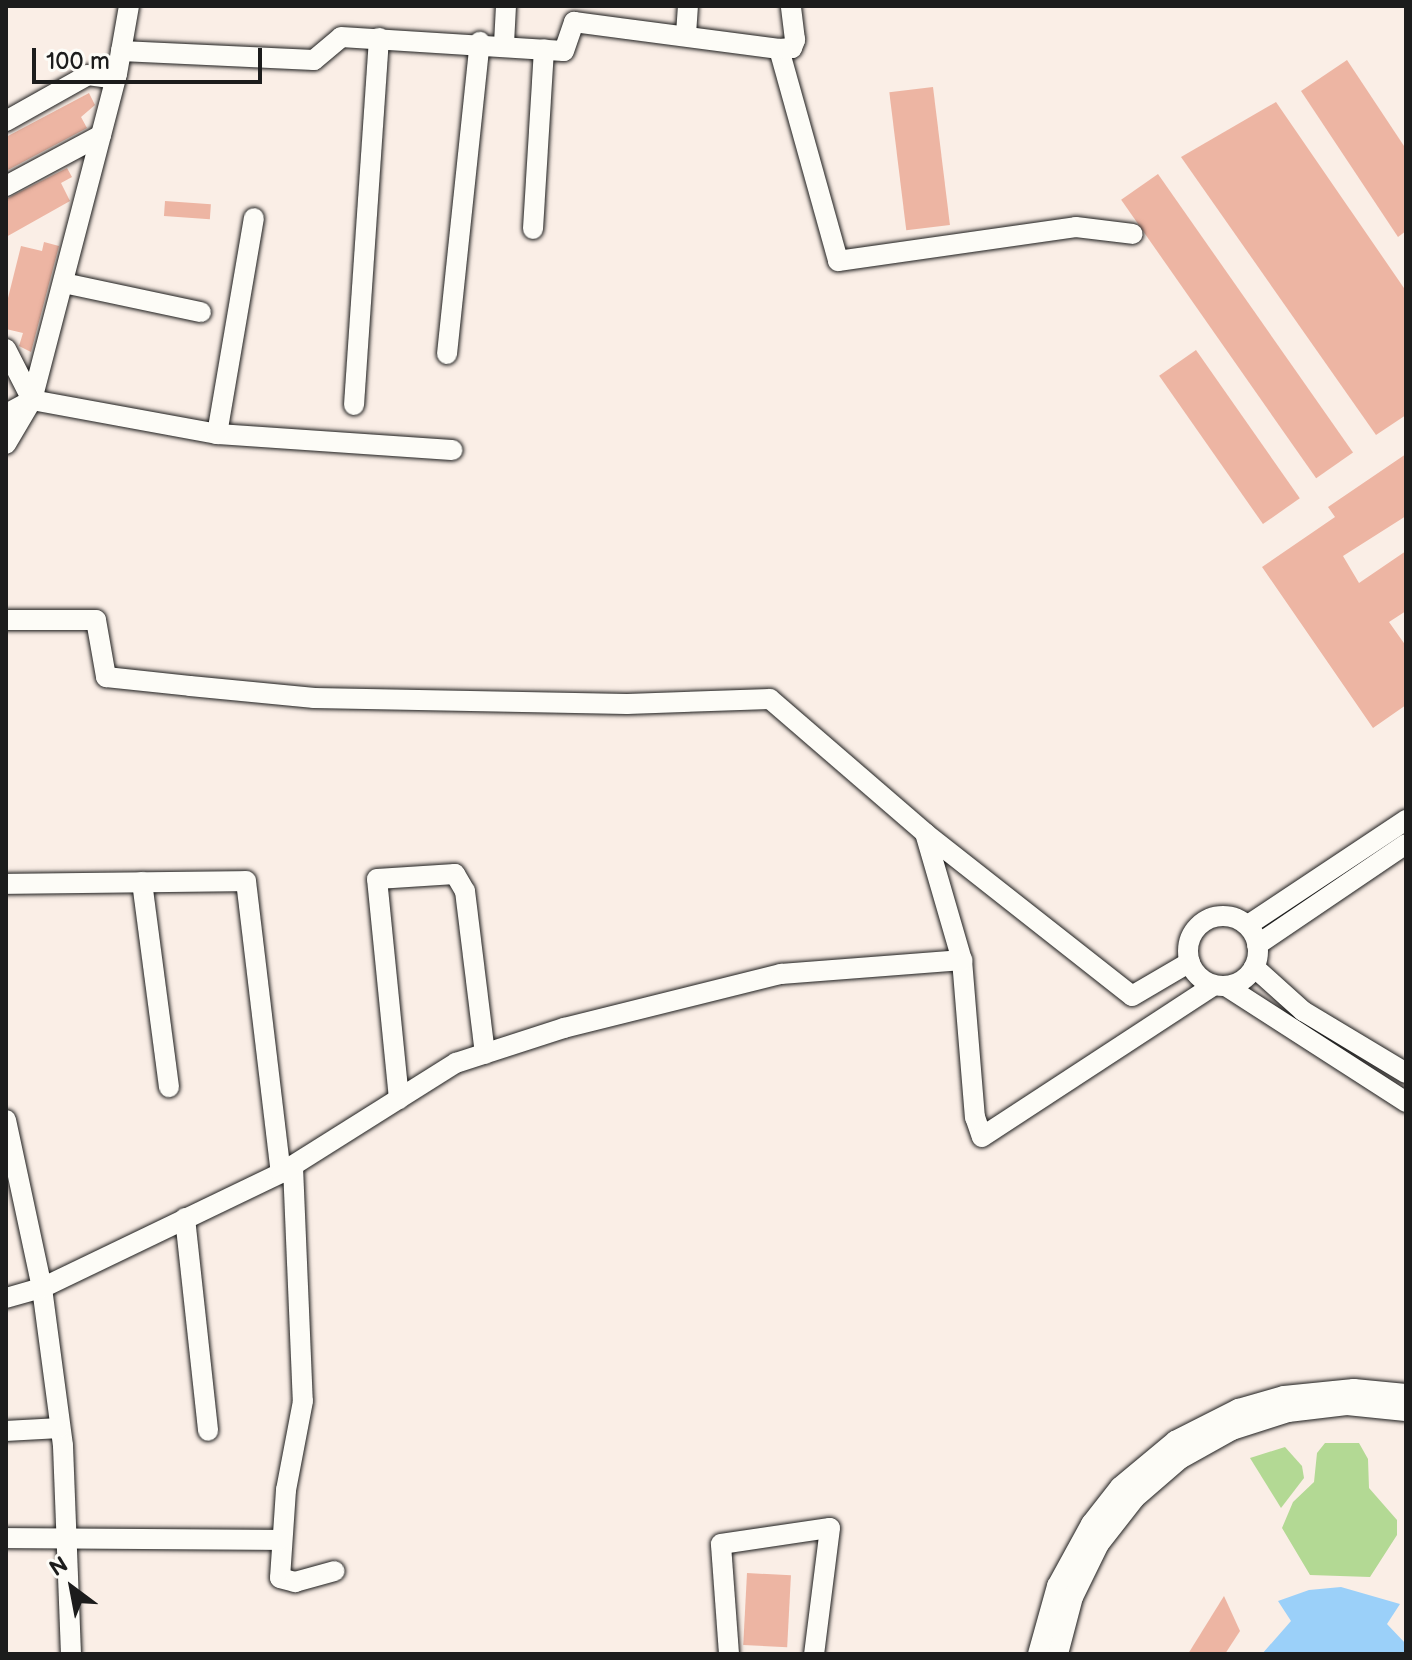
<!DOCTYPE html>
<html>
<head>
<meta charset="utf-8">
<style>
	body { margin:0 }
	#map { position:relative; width:1412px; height:1660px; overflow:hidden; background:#faeee6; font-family:"Balsamiq Sans",sans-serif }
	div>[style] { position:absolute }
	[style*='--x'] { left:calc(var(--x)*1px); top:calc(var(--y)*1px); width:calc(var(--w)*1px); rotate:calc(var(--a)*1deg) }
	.green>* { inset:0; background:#b3d994 }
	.water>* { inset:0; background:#9bd0f9 }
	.building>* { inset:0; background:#edb5a3; transform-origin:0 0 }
	.roads { filter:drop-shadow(0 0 2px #1c1c1c) drop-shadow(0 0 2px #1c1c1c) }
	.minor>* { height:20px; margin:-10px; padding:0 10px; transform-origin:10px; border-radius:10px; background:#fdfcf7 }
	.minor>.ring { margin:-10px; padding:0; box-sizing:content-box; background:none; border:20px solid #fdfcf7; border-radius:50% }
	span { translate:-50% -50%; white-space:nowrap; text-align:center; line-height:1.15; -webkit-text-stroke:8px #fdfcf7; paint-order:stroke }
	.frame { position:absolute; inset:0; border:8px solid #1c1c1c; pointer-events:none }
	.north { position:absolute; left:32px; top:1548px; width:80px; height:80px; -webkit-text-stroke:6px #fdfcf7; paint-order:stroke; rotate:328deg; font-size:22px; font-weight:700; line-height:32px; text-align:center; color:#1c1c1c }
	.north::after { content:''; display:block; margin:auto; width:28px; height:36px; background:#1c1c1c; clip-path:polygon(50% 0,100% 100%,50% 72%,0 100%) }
	.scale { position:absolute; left:32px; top:48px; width:230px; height:36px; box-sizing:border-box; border:4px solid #1c1c1c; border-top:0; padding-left:10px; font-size:24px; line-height:28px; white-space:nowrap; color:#1c1c1c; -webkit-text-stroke:6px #fdfcf7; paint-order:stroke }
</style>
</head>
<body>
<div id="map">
	<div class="green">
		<div style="clip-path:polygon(1325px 1443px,1359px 1443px,1368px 1459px,1369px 1488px,1397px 1520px,1397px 1535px,1370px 1577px,1310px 1575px,1282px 1528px,1293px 1502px,1314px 1482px,1317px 1453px)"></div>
		<div style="clip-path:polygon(1285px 1447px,1302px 1466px,1304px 1478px,1281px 1508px,1250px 1458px)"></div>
	</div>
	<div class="water">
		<div style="clip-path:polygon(1341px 1587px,1400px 1604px,1387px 1624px,1405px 1643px,1406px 1654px,1262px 1654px,1291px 1621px,1278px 1601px,1309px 1590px)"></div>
	</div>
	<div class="building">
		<div style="clip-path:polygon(1347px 60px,1406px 149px,1406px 231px,1398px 237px,1301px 91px)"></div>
		<div style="left:933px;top:87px;width:139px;height:44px;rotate:83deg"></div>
		<div style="clip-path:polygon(89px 93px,95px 105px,81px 117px,87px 128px,6px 171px,6px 137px)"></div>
		<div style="clip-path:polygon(1276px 102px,1406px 291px,1406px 415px,1376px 435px,1181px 157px)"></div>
		<div style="clip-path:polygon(67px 168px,72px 177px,61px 183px,70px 201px,6px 237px,6px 199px)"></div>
		<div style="left:1158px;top:174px;width:340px;height:45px;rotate:55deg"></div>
		<div style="left:165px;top:201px;width:46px;height:15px;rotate:4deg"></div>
		<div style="clip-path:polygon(44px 242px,59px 246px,31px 352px,19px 346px,23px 333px,6px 329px,6px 306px,21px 246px,42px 251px)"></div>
		<div style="left:1196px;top:350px;width:181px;height:45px;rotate:55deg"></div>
		<div style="clip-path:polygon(1406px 454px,1406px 516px,1343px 556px,1359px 583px,1406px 551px,1406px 611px,1389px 622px,1406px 646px,1406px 705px,1373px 728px,1262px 567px,1335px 517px,1328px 507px)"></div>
		<div style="left:747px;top:1573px;width:44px;height:72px;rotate:3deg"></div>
		<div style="clip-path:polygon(1224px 1596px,1240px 1631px,1225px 1654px,1188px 1654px)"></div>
	</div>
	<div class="roads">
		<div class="minor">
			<div style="--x:686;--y:34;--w:28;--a:-86"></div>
			<div style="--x:504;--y:44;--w:38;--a:-87"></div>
			<div style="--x:779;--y:49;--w:220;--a:74.4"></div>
			<div style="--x:838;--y:261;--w:240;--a:-8.1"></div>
			<div style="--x:1076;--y:227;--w:57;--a:7"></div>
			<div style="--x:121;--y:51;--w:193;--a:2.7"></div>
			<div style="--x:314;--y:60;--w:35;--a:-40"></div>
			<div style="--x:341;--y:37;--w:223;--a:3.6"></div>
			<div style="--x:564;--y:51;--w:31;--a:-71"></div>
			<div style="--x:574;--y:22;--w:207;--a:7.5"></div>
			<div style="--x:779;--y:49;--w:13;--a:-4"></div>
			<div style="--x:792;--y:48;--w:9;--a:-69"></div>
			<div style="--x:795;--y:40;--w:34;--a:-97"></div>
			<div style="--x:6;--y:121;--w:94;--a:-29.3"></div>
			<div style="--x:88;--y:75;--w:28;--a:8"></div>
			<div style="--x:6;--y:186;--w:108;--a:-28.2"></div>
			<div style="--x:533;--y:229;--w:180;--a:-86.5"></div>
			<div style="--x:64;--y:283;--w:140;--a:12"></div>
			<div style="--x:6;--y:349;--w:57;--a:63"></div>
			<div style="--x:32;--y:400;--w:51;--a:120.6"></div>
			<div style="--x:447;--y:354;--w:314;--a:-84"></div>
			<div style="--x:32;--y:400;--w:188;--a:10.4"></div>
			<div style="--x:217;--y:434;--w:236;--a:3.9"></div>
			<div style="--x:354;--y:405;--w:368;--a:-86.1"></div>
			<div style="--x:6;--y:414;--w:30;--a:-28"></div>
			<div style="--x:32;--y:400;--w:337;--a:-75.4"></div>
			<div style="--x:117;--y:74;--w:69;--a:-80"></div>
			<div style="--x:217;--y:434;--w:219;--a:-80.3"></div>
			<div style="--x:6;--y:620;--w:90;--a:0"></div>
			<div style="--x:96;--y:620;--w:58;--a:80"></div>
			<div style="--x:106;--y:677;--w:84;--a:6.1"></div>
			<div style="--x:190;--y:686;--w:125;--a:5.5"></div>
			<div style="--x:314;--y:698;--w:313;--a:1.1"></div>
			<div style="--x:627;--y:704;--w:143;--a:-2"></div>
			<div style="--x:770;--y:699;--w:205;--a:40.8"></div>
			<div style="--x:925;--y:833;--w:132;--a:73.8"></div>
			<div style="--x:962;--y:960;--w:158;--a:85.3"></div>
			<div style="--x:975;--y:1117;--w:21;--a:71"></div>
			<div style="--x:982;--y:1137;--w:277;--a:-33.2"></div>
			<div style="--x:925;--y:833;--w:263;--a:38.2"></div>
			<div style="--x:1132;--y:996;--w:67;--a:-30.4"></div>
			<div style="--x:142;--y:882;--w:207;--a:82.5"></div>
			<div style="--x:6;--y:884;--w:240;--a:-0.7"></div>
			<div style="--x:246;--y:881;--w:294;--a:83.2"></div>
			<div class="ring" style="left:1188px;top:916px;width:50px;height:50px"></div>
			<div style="--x:1248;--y:925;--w:190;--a:-33.6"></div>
			<div style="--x:1257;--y:945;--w:180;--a:-34.1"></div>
			<div style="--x:1254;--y:967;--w:66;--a:41.9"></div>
			<div style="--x:1303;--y:1011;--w:120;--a:31"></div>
			<div style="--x:1226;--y:986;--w:214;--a:32.8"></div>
			<div style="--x:399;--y:1099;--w:221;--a:-95.7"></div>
			<div style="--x:377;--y:879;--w:78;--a:-3.7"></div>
			<div style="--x:455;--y:874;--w:20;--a:60"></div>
			<div style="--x:465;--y:891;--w:164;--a:83"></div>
			<div style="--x:6;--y:1120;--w:172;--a:77.9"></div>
			<div style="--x:42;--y:1288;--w:159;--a:82.4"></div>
			<div style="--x:63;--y:1446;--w:208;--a:87.8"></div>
			<div style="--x:293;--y:1167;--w:234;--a:87.6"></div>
			<div style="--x:303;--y:1401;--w:91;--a:100.8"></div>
			<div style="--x:286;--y:1490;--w:88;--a:93.9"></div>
			<div style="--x:280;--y:1578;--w:16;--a:15"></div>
			<div style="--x:295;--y:1582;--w:41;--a:-15.4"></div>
			<div style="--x:185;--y:1218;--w:214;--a:83.8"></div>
			<div style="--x:6;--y:1298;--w:37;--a:-16"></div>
			<div style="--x:42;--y:1288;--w:265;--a:-25.7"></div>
			<div style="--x:281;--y:1173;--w:207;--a:-32.2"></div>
			<div style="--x:456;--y:1063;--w:114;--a:-18"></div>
			<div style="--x:564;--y:1028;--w:224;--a:-14"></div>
			<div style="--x:781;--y:974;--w:182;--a:-4.4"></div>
			<div style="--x:6;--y:1431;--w:53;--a:-3.2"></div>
			<div style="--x:6;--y:1538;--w:273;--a:0.4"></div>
			<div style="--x:729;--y:1654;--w:110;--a:-94.2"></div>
			<div style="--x:721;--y:1544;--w:110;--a:-8.4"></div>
			<div style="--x:830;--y:1528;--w:127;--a:97.2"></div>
			<div style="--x:1038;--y:1654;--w:71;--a:-74.4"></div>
			<div style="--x:1057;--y:1586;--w:71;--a:-61.3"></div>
			<div style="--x:1091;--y:1524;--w:47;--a:-51.9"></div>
			<div style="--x:1120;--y:1487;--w:72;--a:-39.9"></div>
			<div style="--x:1175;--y:1441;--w:71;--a:-26.9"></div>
			<div style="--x:1238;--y:1409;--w:48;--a:-15.8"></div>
			<div style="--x:1284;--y:1396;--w:70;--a:-5.7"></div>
			<div style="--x:1354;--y:1389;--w:52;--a:5.5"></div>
			<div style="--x:1058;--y:1654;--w:59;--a:-75.3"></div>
			<div style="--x:1073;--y:1597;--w:59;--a:-63.9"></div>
			<div style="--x:1099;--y:1544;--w:58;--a:-52"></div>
			<div style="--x:1135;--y:1498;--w:60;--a:-40.9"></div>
			<div style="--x:1180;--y:1459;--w:60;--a:-29.1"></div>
			<div style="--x:1232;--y:1430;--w:59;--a:-17.8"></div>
			<div style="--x:1288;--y:1412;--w:59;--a:-6.8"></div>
			<div style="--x:1347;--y:1405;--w:59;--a:5.8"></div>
		</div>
	</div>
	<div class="frame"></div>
	<div class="north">N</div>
	<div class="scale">100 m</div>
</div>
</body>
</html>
